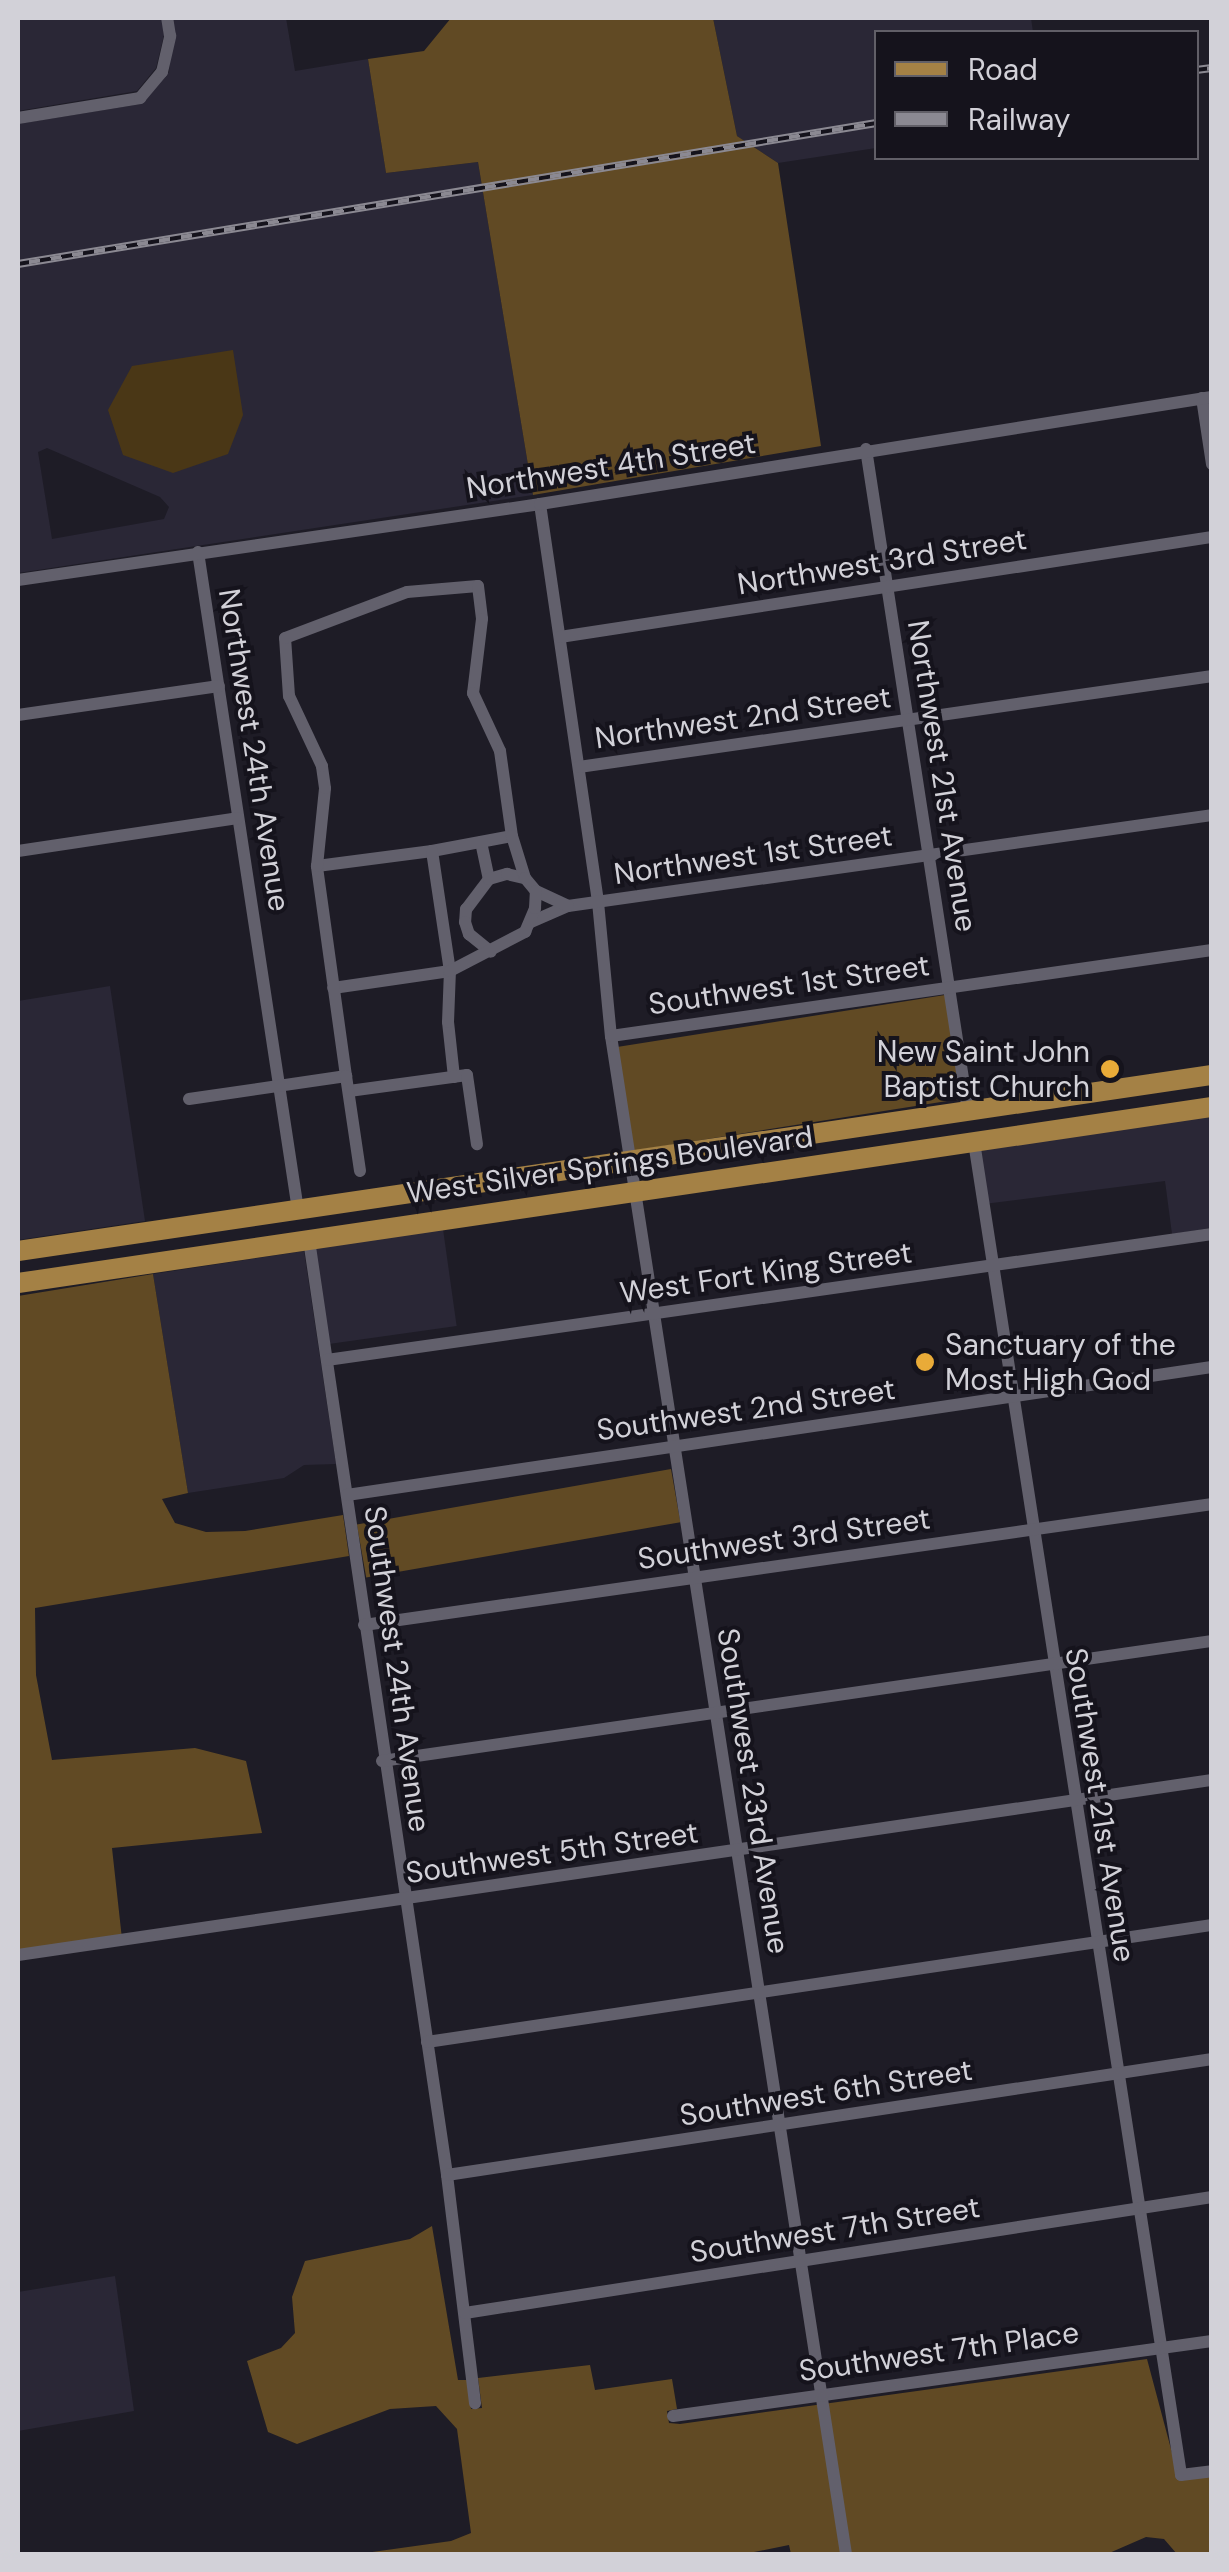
<!DOCTYPE html>
<html>
<head>
<meta charset="utf-8">
<style>
	body { margin:0 }
	#map { position:relative; width:1229px; height:2572px; overflow:hidden; background:#1e1c26; font-family:"DM Sans",sans-serif }
	div>[style] { position:absolute }
	[style*='--x'] { left:calc(var(--x)*1px); top:calc(var(--y)*1px); width:calc(var(--w)*1px); rotate:calc(var(--a)*1deg) }
	.built>* { inset:0; background:#2a2736; transform-origin:0 0 }
	.green>* { inset:0; background:#4a3716 }
	.forest>* { inset:0; background:#614a24; transform-origin:0 0 }
	.street>* { height:12px; margin:-6px; padding:0 6px; transform-origin:6px; border-radius:6px; background:#62606c }
	.primary>* { height:20px; margin:-10px; padding:0 10px; transform-origin:10px; border-radius:10px; background:#a48145 }
	.rail>* { height:8px; margin-top:-4px; transform-origin:0; background:repeating-linear-gradient(90deg,#15131c 0 11px,#8b8992 0 22px); box-sizing:border-box; border-block:2px solid #8b8992 }
	.dots>* { width:28px; height:28px; translate:-50% -50%; box-sizing:border-box; border:5px solid #15131c; border-radius:50% }
	span { translate:-50% -50%; white-space:nowrap; text-align:center; line-height:1.15; -webkit-text-stroke:8px #15131c; paint-order:stroke }
	.street-label { font-size:30px; color:#d2d1d8 }
	.poi-label { font-size:30px; color:#d2d1d8 }
	.right { translate:-100% -50%; text-align:right }
	.left { translate:0 -50%; text-align:left }
	.frame { position:absolute; inset:0; border:20px solid #d2d1d8; pointer-events:none }
	.legend { position:absolute; left:874px; top:30px; width:325px; height:130px; box-sizing:border-box; background:#15131c; border:2px solid #615f67; margin:0; padding:12px 18px; list-style:none; font-size:30px; color:#d2d1d8 }
	.legend li { display:flex; align-items:center; gap:20px; height:50px }
	.legend b { width:50px; border:2px solid #615f67 }
</style>
</head>
<body>
<div id="map">
	<div class="built">
		<div style="clip-path:polygon(18px 18px,162px 18px,164px 35px,156px 68px,137px 91px,18px 111px)"></div>
		<div style="clip-path:polygon(evenodd,173px 18px,286px 18px,295px 71px,368px 59px,386px 173px,478px 162px,533px 495px,18px 573px,18px 124px,141px 104px,169px 72px,173px 18px,47px 448px,160px 497px,169px 507px,164px 519px,52px 539px,38px 452px,47px 448px)"></div>
		<div style="clip-path:polygon(713px 18px,1031px 18px,1033px 32px,876px 32px,876px 148px,778px 163px,737px 136px)"></div>
		<div style="clip-path:polygon(110px 986px,145px 1221px,18px 1240px,18px 1001px)"></div>
		<div style="clip-path:polygon(1211px 1114px,1211px 1228px,1172px 1234px,1165px 1181px,984px 1204px,979px 1148px)"></div>
		<div style="left:443px;top:1229px;width:98px;height:129px;rotate:82deg"></div>
		<div style="clip-path:polygon(304px 1251px,336px 1464px,304px 1465px,284px 1478px,188px 1493px,153px 1274px)"></div>
		<div style="clip-path:polygon(115px 2276px,134px 2411px,18px 2431px,18px 2292px)"></div>
	</div>
	<div class="green">
		<div style="clip-path:polygon(233px 350px,243px 415px,228px 454px,173px 473px,123px 455px,108px 410px,132px 366px)"></div>
	</div>
	<div class="forest">
		<div style="clip-path:polygon(451px 18px,713px 18px,737px 136px,778px 163px,821px 446px,533px 495px,478px 162px,386px 173px,368px 59px,424px 51px)"></div>
		<div style="left:945px;top:995px;width:105px;height:332px;rotate:81deg"></div>
		<div style="clip-path:polygon(153px 1274px,188px 1493px,162px 1499px,175px 1523px,206px 1532px,245px 1531px,343px 1515px,349px 1556px,35px 1608px,36px 1675px,52px 1760px,195px 1748px,246px 1761px,262px 1833px,112px 1848px,122px 1939px,18px 1954px,18px 1296px)"></div>
		<div style="left:671px;top:1469px;width:54px;height:319px;rotate:80deg"></div>
		<div style="clip-path:polygon(432px 2226px,458px 2380px,467px 2380px,471px 2409px,482px 2408px,478px 2378px,590px 2365px,595px 2390px,672px 2379px,677px 2409px,667px 2411px,669px 2423px,680px 2424px,1147px 2359px,1179px 2479px,1211px 2475px,1211px 2554px,1177px 2554px,1164px 2539px,1146px 2537px,1107px 2554px,791px 2554px,789px 2545px,744px 2554px,358px 2554px,451px 2541px,471px 2533px,457px 2429px,436px 2406px,390px 2409px,297px 2444px,268px 2432px,247px 2361px,281px 2348px,295px 2333px,292px 2297px,305px 2261px,410px 2239px)"></div>
	</div>
	<div class="street">
		<div style="--x:18;--y:118;--w:124;--a:-9.3"></div>
		<div style="--x:140;--y:98;--w:34;--a:-50"></div>
		<div style="--x:162;--y:72;--w:37;--a:-77"></div>
		<div style="--x:170;--y:36;--w:18;--a:-99"></div>
		<div style="--x:1202;--y:398;--w:67;--a:81.4"></div>
		<div style="--x:866;--y:449;--w:670;--a:81.24"></div>
		<div style="--x:540;--y:504;--w:402;--a:81.7"></div>
		<div style="--x:598;--y:902;--w:135;--a:84.5"></div>
		<div style="--x:611;--y:1036;--w:1536;--a:81.2"></div>
		<div style="--x:198;--y:552;--w:666;--a:81.36"></div>
		<div style="--x:18;--y:580;--w:528;--a:-8.28"></div>
		<div style="--x:540;--y:504;--w:680;--a:-9.05"></div>
		<div style="--x:560;--y:637;--w:660;--a:-8.72"></div>
		<div style="--x:18;--y:715;--w:203;--a:-8.2"></div>
		<div style="--x:579;--y:767;--w:640;--a:-8.18"></div>
		<div style="--x:481;--y:842;--w:38;--a:78"></div>
		<div style="--x:489;--y:879;--w:38;--a:127"></div>
		<div style="--x:466;--y:909;--w:13;--a:94"></div>
		<div style="--x:465;--y:922;--w:13;--a:72"></div>
		<div style="--x:469;--y:934;--w:28;--a:39"></div>
		<div style="--x:18;--y:851;--w:222;--a:-8.5"></div>
		<div style="--x:432;--y:851;--w:81;--a:-10.6"></div>
		<div style="--x:317;--y:866;--w:116;--a:-7.4"></div>
		<div style="--x:432;--y:851;--w:121;--a:81.5"></div>
		<div style="--x:450;--y:971;--w:118;--a:171.7"></div>
		<div style="--x:489;--y:879;--w:19;--a:-16"></div>
		<div style="--x:507;--y:874;--w:18;--a:13"></div>
		<div style="--x:531;--y:922;--w:40;--a:-23.4"></div>
		<div style="--x:568;--y:906;--w:650;--a:-8.04"></div>
		<div style="--x:611;--y:1036;--w:607;--a:-8.14"></div>
		<div style="--x:346;--y:1076;--w:212;--a:-97.9"></div>
		<div style="--x:317;--y:866;--w:78;--a:-84.1"></div>
		<div style="--x:325;--y:788;--w:22;--a:-98"></div>
		<div style="--x:322;--y:766;--w:77;--a:-115.2"></div>
		<div style="--x:289;--y:696;--w:58;--a:-93.9"></div>
		<div style="--x:285;--y:638;--w:130;--a:-20.7"></div>
		<div style="--x:407;--y:592;--w:71;--a:-4.8"></div>
		<div style="--x:478;--y:586;--w:33;--a:83"></div>
		<div style="--x:482;--y:619;--w:75;--a:96.9"></div>
		<div style="--x:473;--y:693;--w:64;--a:65"></div>
		<div style="--x:500;--y:751;--w:86;--a:82"></div>
		<div style="--x:512;--y:836;--w:44;--a:72.8"></div>
		<div style="--x:525;--y:878;--w:17;--a:50"></div>
		<div style="--x:536;--y:891;--w:35;--a:25"></div>
		<div style="--x:454;--y:1077;--w:55;--a:-96.2"></div>
		<div style="--x:448;--y:1022;--w:51;--a:-87.8"></div>
		<div style="--x:450;--y:971;--w:85;--a:-27.5"></div>
		<div style="--x:525;--y:932;--w:26;--a:-67"></div>
		<div style="--x:535;--y:908;--w:17;--a:-87"></div>
		<div style="--x:349;--y:1091;--w:119;--a:-7.7"></div>
		<div style="--x:467;--y:1075;--w:70;--a:81.8"></div>
		<div style="--x:189;--y:1099;--w:159;--a:-8.3"></div>
		<div style="--x:346;--y:1076;--w:96;--a:81.6"></div>
		<div style="--x:974;--y:1142;--w:1349;--a:81.17"></div>
		<div style="--x:1181;--y:2475;--w:31;--a:-7"></div>
		<div style="--x:309;--y:1240;--w:945;--a:81.6"></div>
		<div style="--x:447;--y:2175;--w:230;--a:83"></div>
		<div style="--x:327;--y:1360;--w:894;--a:-8.1"></div>
		<div style="--x:347;--y:1495;--w:874;--a:-8.42"></div>
		<div style="--x:364;--y:1625;--w:857;--a:-8.12"></div>
		<div style="--x:382;--y:1761;--w:839;--a:-8.23"></div>
		<div style="--x:18;--y:1955;--w:1207;--a:-8.34"></div>
		<div style="--x:427;--y:2042;--w:794;--a:-8.48"></div>
		<div style="--x:447;--y:2175;--w:774;--a:-8.62"></div>
		<div style="--x:465;--y:2313;--w:756;--a:-8.83"></div>
		<div style="--x:673;--y:2416;--w:544;--a:-7.92"></div>
	</div>
	<div class="primary">
		<div style="--x:18;--y:1251;--w:1207;--a:-8.39"></div>
		<div style="--x:18;--y:1283;--w:1207;--a:-8.39"></div>
	</div>
	<div class="rail">
		<div style="--x:1196;--y:70;--w:16;--a:-7"></div>
		<div style="--x:18;--y:264;--w:870;--a:-9.33"></div>
	</div>
	<div class="dots">
		<div style="left:1110px;top:1069px;background:#e9ab38"></div>
		<div style="left:925px;top:1362px;background:#e9ab38"></div>
	</div>
	<div class="street-label">
		<span style="left:611px;top:466px;rotate:-9deg">Northwest 4th Street</span>
		<span style="left:882px;top:562px;rotate:-9deg">Northwest 3rd Street</span>
		<span style="left:743px;top:718px;rotate:-8deg">Northwest 2nd Street</span>
		<span style="left:254px;top:750px;rotate:81deg">Northwest 24th Avenue</span>
		<span style="left:942px;top:776px;rotate:81deg">Northwest 21st Avenue</span>
		<span style="left:753px;top:855px;rotate:-8deg">Northwest 1st Street</span>
		<span style="left:789px;top:985px;rotate:-8deg">Southwest 1st Street</span>
		<span style="left:610px;top:1165px;rotate:-8deg">West Silver Springs Boulevard</span>
		<span style="left:766px;top:1273px;rotate:-8deg">West Fort King Street</span>
		<span style="left:746px;top:1410px;rotate:-8deg">Southwest 2nd Street</span>
		<span style="left:784px;top:1539px;rotate:-8deg">Southwest 3rd Street</span>
		<span style="left:397px;top:1669px;rotate:82deg">Southwest 24th Avenue</span>
		<span style="left:753px;top:1791px;rotate:81deg">Southwest 23rd Avenue</span>
		<span style="left:1100px;top:1805px;rotate:81deg">Southwest 21st Avenue</span>
		<span style="left:552px;top:1853px;rotate:-8deg">Southwest 5th Street</span>
		<span style="left:826px;top:2093px;rotate:-9deg">Southwest 6th Street</span>
		<span style="left:835px;top:2230px;rotate:-9deg">Southwest 7th Street</span>
		<span style="left:939px;top:2352px;rotate:-8deg">Southwest 7th Place</span>
	</div>
	<div class="poi-label">
		<span class="right" style="left:1090px;top:1069px">New Saint John<br>Baptist Church</span>
		<span class="left" style="left:945px;top:1362px">Sanctuary of the<br>Most High God</span>
	</div>
	<div class="frame"></div>
	<ul class="legend">
	<li><b style="height:12px;background:#a48145"></b>Road</li>
	<li><b style="height:12px;background:#8b8992"></b>Railway</li>
	</ul>
</div>
</body>
</html>
